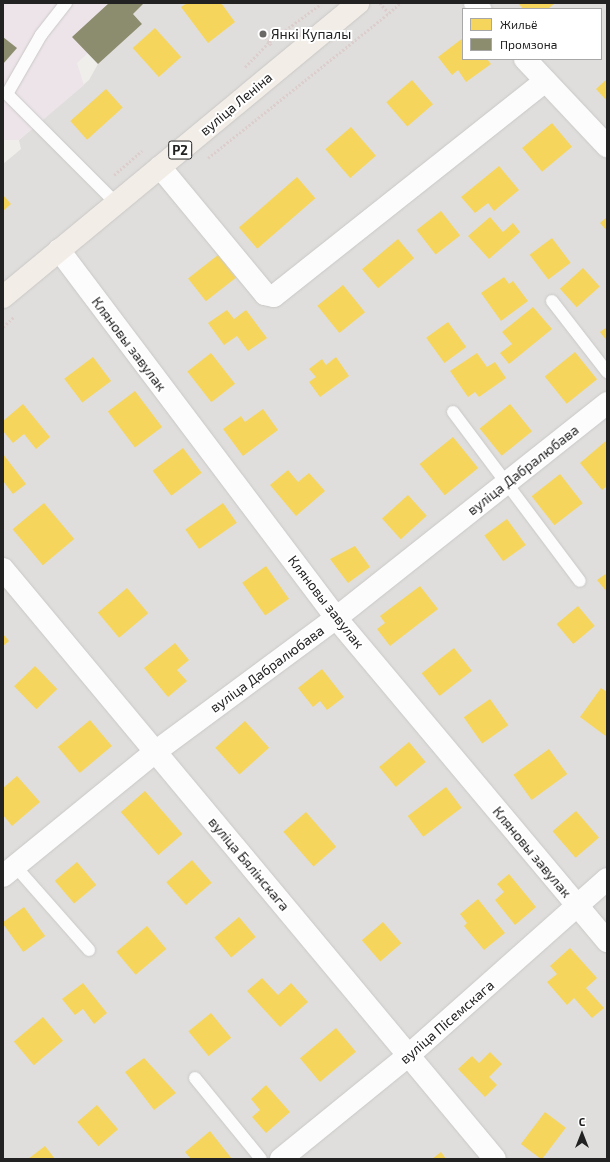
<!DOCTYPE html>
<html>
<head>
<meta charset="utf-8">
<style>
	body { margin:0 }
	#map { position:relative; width:610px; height:1162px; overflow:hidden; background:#f0eeeb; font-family:"Exo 2",sans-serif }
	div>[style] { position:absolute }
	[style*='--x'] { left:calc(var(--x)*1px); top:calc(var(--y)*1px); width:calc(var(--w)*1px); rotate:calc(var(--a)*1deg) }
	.residential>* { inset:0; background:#dfdedc }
	.industrial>* { inset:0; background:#ede4e9 }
	.homes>* { inset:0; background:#f6d55c; transform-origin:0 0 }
	.industry>* { inset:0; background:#8c8c6e }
	.path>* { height:2.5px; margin-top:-1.25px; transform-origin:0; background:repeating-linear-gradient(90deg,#dccecd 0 2px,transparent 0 4px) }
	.roads { filter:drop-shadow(0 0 1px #c9c8c7) drop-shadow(0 0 1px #c9c8c7) }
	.lane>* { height:12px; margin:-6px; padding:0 6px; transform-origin:6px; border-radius:6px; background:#fdfcfc }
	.street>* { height:22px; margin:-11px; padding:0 11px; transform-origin:11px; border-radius:11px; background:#fdfcfc }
	.primary>* { height:22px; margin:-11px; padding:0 11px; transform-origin:11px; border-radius:11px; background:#f3ede7 }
	.dots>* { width:11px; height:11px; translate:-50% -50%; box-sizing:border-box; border:2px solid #fff; border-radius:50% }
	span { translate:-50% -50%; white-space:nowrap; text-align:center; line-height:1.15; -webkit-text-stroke:4px #fff; paint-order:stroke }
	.shield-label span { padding:1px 3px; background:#fff; border:1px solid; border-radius:3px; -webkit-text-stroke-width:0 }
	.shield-label { font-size:13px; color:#222; font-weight:700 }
	.poi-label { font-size:14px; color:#222 }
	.left { translate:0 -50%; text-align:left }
	.street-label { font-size:14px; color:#222 }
	.frame { position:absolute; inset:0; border:4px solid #222; pointer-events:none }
	.legend { position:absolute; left:462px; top:8px; width:140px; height:52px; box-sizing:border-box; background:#fff; border:1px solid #a7a7a7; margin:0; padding:5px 7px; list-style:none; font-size:12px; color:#222 }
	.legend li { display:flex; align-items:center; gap:8px; height:20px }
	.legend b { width:20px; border:1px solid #a7a7a7 }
	.north { position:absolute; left:562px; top:1114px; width:40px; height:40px; -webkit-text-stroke:3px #fff; paint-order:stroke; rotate:0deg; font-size:11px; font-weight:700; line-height:16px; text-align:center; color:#222 }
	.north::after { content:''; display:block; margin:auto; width:14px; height:18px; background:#222; clip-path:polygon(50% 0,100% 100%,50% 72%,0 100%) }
</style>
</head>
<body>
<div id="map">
	<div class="residential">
		<div style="clip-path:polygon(evenodd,144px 3px,607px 3px,607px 1159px,3px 1159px,3px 164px,21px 149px,19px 140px,89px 80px,98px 64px,142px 24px,133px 14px,144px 3px,463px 9px,601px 9px,601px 59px,463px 59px,463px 9px)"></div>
	</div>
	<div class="industrial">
		<div style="clip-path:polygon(3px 3px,144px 3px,133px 14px,142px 24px,98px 64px,88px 53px,77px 63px,84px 85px,19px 140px,3px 140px)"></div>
	</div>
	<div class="homes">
		<div style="clip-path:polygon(187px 3px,221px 3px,235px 22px,208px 43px,181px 7px)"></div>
		<div style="clip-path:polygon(518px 3px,555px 3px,548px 9px,523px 9px)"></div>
		<div style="left:155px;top:28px;width:39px;height:30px;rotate:48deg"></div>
		<div style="clip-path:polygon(463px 38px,463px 59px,487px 59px,491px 64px,466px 82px,458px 70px,452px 75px,438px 57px)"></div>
		<div style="clip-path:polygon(607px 79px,607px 101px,596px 89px)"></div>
		<div style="left:412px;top:80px;width:32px;height:34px;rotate:49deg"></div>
		<div style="left:106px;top:89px;width:25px;height:48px;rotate:48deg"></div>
		<div style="left:552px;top:123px;width:31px;height:39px;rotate:50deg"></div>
		<div style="left:351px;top:127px;width:38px;height:34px;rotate:49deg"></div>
		<div style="clip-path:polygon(499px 166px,519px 190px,494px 211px,488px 203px,475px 213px,461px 197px)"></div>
		<div style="left:297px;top:177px;width:28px;height:77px;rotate:49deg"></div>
		<div style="clip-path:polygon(3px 195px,11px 204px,3px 211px)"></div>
		<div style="left:441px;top:211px;width:31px;height:31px;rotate:52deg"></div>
		<div style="clip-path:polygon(490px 217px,503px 232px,513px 223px,520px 232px,489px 259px,468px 236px)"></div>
		<div style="clip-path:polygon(607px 217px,607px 231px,600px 223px)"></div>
		<div style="left:552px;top:238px;width:31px;height:28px;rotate:53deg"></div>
		<div style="left:398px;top:239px;width:25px;height:47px;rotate:50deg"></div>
		<div style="left:218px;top:255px;width:29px;height:38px;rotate:52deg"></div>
		<div style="left:583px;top:268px;width:25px;height:31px;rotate:48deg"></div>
		<div style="clip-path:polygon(504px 277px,509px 284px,513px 281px,528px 301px,501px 321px,481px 293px)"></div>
		<div style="left:343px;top:285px;width:35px;height:33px;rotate:51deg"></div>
		<div style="clip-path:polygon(533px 307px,552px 329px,509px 364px,500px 353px,512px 344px,502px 332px)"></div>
		<div style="clip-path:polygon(227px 310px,234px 319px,246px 310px,267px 338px,248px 351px,237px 336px,224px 345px,208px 323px)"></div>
		<div style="left:448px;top:322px;width:31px;height:27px;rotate:54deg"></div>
		<div style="clip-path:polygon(607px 327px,607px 341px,600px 332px)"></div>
		<div style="left:575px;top:352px;width:35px;height:39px;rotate:51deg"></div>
		<div style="left:211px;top:353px;width:39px;height:30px;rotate:52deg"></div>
		<div style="clip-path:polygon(477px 353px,487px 367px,495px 362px,506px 378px,479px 397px,475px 392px,468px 397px,450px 371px)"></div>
		<div style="left:93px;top:357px;width:30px;height:36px;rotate:53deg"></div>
		<div style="clip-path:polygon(336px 357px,349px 376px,320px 397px,309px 382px,316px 377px,309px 369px,322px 359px,326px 365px)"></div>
		<div style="left:135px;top:391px;width:45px;height:34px;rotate:53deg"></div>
		<div style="clip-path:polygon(23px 404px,50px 437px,36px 449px,24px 434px,13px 443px,3px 431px,3px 421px)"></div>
		<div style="left:510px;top:404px;width:35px;height:39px;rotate:51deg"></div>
		<div style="clip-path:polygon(263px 409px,278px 430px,243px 456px,223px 429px,241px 416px,245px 422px)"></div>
		<div style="left:453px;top:437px;width:40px;height:43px;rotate:51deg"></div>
		<div style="clip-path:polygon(607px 440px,607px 486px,602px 490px,580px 463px)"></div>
		<div style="left:183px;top:448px;width:31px;height:38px;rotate:53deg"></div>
		<div style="clip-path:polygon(3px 454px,26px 484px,13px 494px,3px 481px)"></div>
		<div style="clip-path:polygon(288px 470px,298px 482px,309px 473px,325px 491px,296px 516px,270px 485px)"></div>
		<div style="left:560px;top:474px;width:37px;height:36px;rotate:52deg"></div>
		<div style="left:408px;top:495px;width:28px;height:35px;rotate:48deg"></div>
		<div style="left:44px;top:503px;width:47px;height:41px;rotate:50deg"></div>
		<div style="left:223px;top:503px;width:24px;height:46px;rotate:55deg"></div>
		<div style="left:507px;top:519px;width:32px;height:28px;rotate:54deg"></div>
		<div style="clip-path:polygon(355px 546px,370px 567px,348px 583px,330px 559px)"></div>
		<div style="left:266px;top:566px;width:40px;height:29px;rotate:55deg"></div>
		<div style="clip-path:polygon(607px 573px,607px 592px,597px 580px)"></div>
		<div style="clip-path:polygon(420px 586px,438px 609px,390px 646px,377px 629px,385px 623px,380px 616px)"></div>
		<div style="left:127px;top:588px;width:33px;height:38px;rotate:50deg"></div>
		<div style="left:578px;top:606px;width:26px;height:28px;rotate:50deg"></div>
		<div style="clip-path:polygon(3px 634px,9px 641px,3px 646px)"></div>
		<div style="clip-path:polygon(175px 643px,189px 660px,177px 670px,187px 681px,168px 697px,144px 668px)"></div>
		<div style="left:454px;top:648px;width:29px;height:41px;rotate:52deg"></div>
		<div style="left:35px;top:666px;width:32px;height:29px;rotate:46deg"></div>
		<div style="clip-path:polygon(322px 669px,344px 697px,327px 710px,320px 701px,313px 707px,298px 688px)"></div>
		<div style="clip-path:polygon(601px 688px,607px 692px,607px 737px,580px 717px)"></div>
		<div style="left:490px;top:699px;width:32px;height:32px;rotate:55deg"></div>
		<div style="left:90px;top:720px;width:34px;height:42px;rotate:50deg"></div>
		<div style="left:245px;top:721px;width:36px;height:40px;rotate:48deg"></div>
		<div style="left:409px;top:742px;width:26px;height:39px;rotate:50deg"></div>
		<div style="left:549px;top:749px;width:31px;height:44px;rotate:54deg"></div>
		<div style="clip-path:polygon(17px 776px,40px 802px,12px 826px,3px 815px,3px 788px)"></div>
		<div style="left:446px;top:787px;width:26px;height:48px;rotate:53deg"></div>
		<div style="left:145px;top:791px;width:57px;height:32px;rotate:49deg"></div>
		<div style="left:576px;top:811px;width:35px;height:31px;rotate:49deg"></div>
		<div style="left:306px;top:812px;width:46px;height:30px;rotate:49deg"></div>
		<div style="left:192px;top:860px;width:30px;height:34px;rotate:49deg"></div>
		<div style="left:77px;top:862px;width:30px;height:29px;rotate:50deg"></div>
		<div style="clip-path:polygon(509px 874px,536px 907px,515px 925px,495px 900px,504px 892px,497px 884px)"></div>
		<div style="clip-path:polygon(478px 899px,505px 933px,484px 950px,464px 926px,467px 923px,460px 914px)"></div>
		<div style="left:24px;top:907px;width:36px;height:27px;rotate:54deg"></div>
		<div style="left:239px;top:917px;width:26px;height:32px;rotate:50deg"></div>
		<div style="left:383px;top:922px;width:28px;height:28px;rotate:49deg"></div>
		<div style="left:147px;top:926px;width:30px;height:40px;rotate:50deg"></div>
		<div style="clip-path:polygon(570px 948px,597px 978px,586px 988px,604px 1008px,592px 1018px,574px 998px,567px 1005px,547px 982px,557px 974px,550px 966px)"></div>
		<div style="clip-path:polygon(262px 978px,278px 995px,291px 983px,308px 1002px,280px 1027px,247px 991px)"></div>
		<div style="clip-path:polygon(83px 983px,107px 1013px,94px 1024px,83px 1009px,75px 1015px,62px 999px)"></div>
		<div style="left:211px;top:1013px;width:32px;height:29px;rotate:51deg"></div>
		<div style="left:43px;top:1017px;width:31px;height:38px;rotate:50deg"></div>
		<div style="left:336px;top:1028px;width:31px;height:47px;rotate:50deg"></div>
		<div style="clip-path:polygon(490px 1052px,502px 1064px,489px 1077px,497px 1085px,485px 1097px,458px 1069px,472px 1056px,479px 1063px)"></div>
		<div style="clip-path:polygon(144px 1058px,176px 1093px,154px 1110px,125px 1072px)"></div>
		<div style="clip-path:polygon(266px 1085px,290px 1112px,266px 1133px,252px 1117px,260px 1110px,251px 1099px)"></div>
		<div style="left:97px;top:1105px;width:32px;height:26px;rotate:49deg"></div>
		<div style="left:545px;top:1112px;width:26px;height:40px;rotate:37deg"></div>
		<div style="clip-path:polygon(210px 1131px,232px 1159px,191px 1159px,185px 1152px)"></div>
		<div style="clip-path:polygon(45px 1146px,55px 1159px,28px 1159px)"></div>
		<div style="clip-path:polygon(441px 1152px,446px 1159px,432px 1159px)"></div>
	</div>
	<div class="industry">
		<div style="clip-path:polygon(109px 3px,144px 3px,133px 14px,142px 24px,98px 64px,72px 37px)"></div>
		<div style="clip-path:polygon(3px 37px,17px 48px,3px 64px)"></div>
	</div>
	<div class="path">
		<div style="--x:380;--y:3;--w:13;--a:48"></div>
		<div style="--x:389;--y:13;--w:15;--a:-42"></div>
		<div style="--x:263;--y:34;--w:15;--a:53"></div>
		<div style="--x:245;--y:67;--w:35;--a:-46"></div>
		<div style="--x:269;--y:42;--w:64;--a:-36.2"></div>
		<div style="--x:208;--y:158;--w:232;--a:-38.7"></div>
		<div style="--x:114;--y:175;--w:37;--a:-41"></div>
		<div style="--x:3;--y:327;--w:16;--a:-43"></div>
	</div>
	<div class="roads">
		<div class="lane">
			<div style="--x:66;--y:3;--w:41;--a:128"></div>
			<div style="--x:41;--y:35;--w:68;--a:120"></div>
			<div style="--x:7;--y:94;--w:153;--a:45"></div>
			<div style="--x:552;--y:301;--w:90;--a:52.2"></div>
			<div style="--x:453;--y:412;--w:211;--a:53.1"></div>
			<div style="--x:15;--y:866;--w:112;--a:48.6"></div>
			<div style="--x:195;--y:1078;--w:104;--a:50.8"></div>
		</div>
		<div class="street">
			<div style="--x:475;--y:3;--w:8;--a:50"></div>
			<div style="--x:525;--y:59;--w:120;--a:46.7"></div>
			<div style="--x:160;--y:167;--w:165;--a:50.4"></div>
			<div style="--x:265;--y:294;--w:9;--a:13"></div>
			<div style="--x:274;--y:296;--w:346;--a:-38.4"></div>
			<div style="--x:59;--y:250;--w:461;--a:53"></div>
			<div style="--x:336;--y:618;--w:422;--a:50"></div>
			<div style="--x:3;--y:569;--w:768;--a:50.18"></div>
			<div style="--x:3;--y:876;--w:196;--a:-39.2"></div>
			<div style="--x:155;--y:752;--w:225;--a:-36.5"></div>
			<div style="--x:336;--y:618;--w:346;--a:-38.4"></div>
			<div style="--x:281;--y:1159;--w:165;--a:-39.1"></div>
			<div style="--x:409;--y:1055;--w:265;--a:-41.6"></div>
		</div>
		<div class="primary">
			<div style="--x:3;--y:297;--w:461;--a:-39.6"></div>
		</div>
	</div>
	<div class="dots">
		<div style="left:263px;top:34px;background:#6a6968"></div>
	</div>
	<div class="shield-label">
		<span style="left:180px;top:150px">Р2</span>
	</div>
	<div class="poi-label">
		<span class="left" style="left:271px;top:34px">Янкі Купалы</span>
	</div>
	<div class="street-label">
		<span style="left:236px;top:104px;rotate:-40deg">вуліца Леніна</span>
		<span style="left:129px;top:344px;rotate:53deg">Кляновы завулак</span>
		<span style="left:523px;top:470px;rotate:-38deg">вуліца Дабралюбава</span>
		<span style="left:326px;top:602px;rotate:52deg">Кляновы завулак</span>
		<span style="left:267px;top:669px;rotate:-36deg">вуліца Дабралюбава</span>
		<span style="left:532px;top:852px;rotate:50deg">Кляновы завулак</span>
		<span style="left:249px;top:864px;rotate:50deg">вуліца Бялінскага</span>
		<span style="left:447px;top:1022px;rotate:-41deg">вуліца Пісемскага</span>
	</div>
	<div class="frame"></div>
	<ul class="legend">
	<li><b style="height:11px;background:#f6d55c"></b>Жильё</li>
	<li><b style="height:11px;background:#8c8c6e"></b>Промзона</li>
	</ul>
	<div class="north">С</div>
</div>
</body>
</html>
